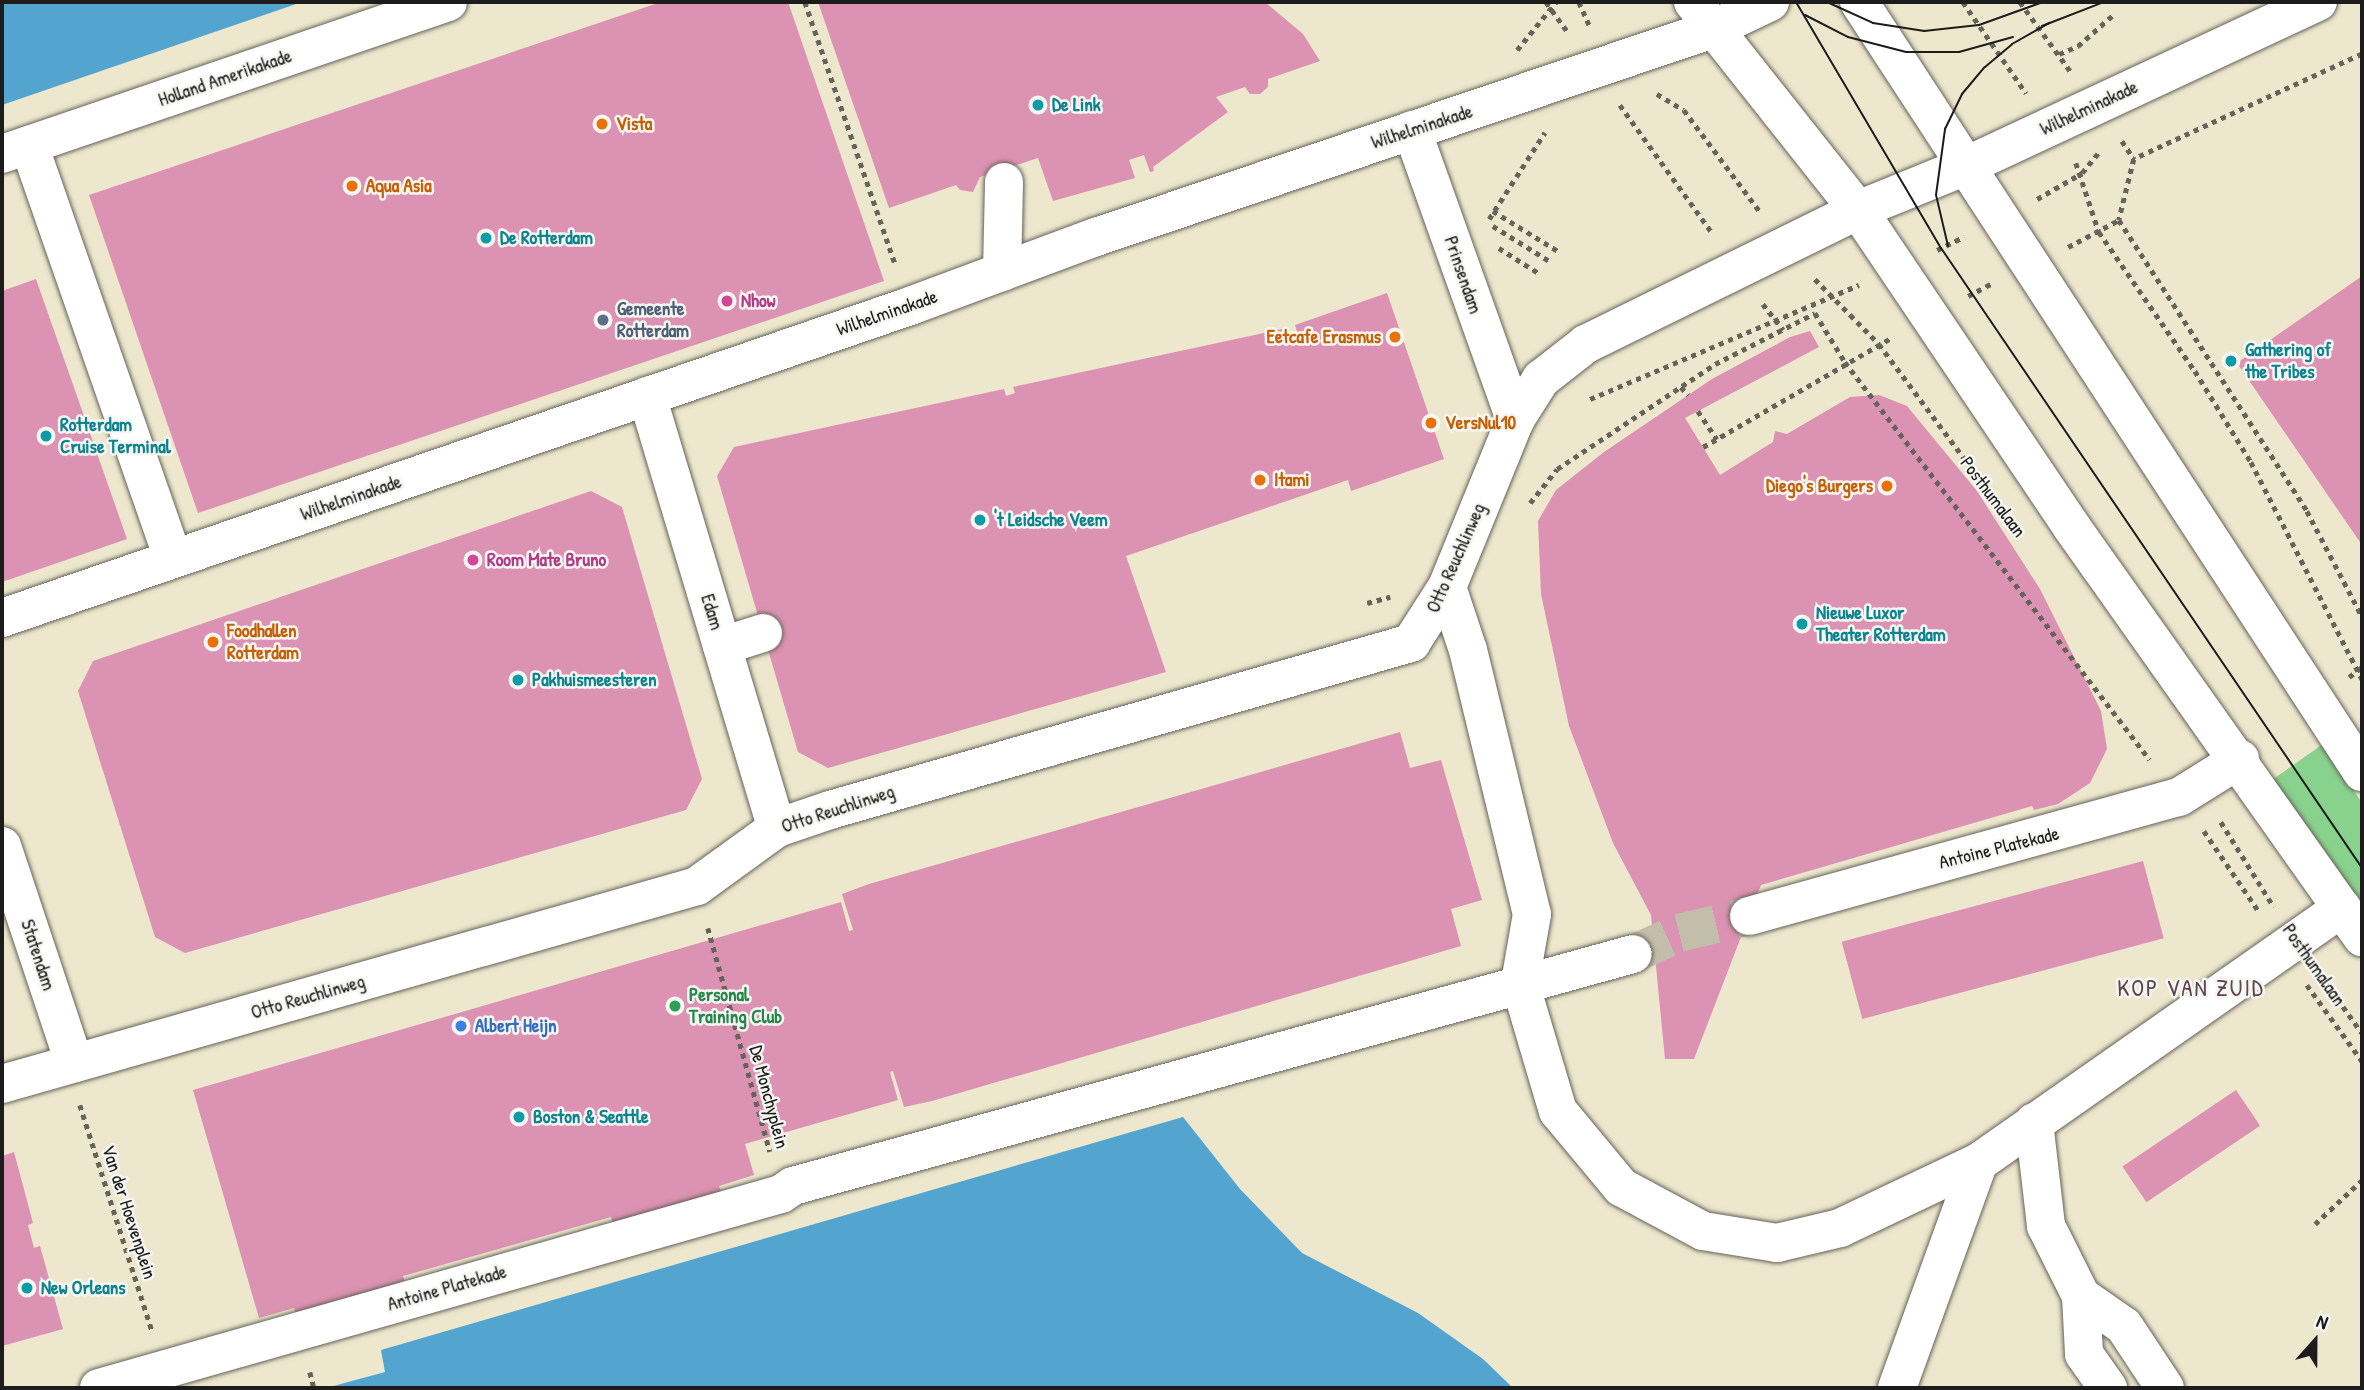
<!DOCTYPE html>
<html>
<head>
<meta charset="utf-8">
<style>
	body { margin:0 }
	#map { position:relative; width:2364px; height:1390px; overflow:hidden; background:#ede7cd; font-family:"Patrick Hand",sans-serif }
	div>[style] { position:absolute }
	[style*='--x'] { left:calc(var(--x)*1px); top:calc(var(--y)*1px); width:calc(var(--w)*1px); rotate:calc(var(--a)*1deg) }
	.green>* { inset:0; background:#89d28d }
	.water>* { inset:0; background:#53a4ce }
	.building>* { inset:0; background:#dc92b2; transform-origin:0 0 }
	.minor-tunnel>* { height:38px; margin-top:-19px; transform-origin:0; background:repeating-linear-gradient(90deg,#c3beaa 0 38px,transparent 0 57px) }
	.path>* { height:4.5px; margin-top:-2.25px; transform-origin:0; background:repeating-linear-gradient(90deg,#65635a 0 5px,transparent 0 10px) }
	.roads { filter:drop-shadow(0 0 2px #65635a) drop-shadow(0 0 2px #65635a) }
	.minor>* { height:38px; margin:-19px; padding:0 19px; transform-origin:19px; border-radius:19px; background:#fff }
	.major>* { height:38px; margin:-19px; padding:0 19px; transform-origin:19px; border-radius:19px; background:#fff }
	.tram>* { height:2px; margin:-1px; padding:0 1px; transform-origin:1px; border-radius:1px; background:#1c1c1c }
	.dots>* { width:19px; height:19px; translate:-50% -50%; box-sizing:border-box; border:4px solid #f6f6f2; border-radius:50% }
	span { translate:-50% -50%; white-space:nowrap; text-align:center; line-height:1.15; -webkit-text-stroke:5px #f6f6f2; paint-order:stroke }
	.street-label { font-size:19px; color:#1c1c1c }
	.culture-label { font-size:19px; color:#0d838f; font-weight:700 }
	.left { translate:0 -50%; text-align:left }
	.food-label { font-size:19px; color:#c56008; font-weight:700 }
	.right { translate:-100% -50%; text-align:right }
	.hotel-label { font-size:19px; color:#b23c85; font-weight:700 }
	.service-label { font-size:19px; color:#4e5e75; font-weight:700 }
	.leisure-label { font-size:19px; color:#27864d; font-weight:700 }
	.shop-label { font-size:19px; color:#366cbe; font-weight:700 }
	.quarter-label { font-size:23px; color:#5f4550; letter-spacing:2px }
	.frame { position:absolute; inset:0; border:4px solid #1c1c1c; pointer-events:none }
	.north { position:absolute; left:2280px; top:1306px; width:70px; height:70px; -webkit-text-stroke:5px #f6f6f2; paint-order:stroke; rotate:21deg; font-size:19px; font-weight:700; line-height:28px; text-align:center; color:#1c1c1c }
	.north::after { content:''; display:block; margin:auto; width:24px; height:32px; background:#1c1c1c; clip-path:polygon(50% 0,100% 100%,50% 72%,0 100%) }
</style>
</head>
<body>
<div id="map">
	<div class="green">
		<div style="clip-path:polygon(2323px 744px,2362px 803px,2362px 916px,2269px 782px)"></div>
	</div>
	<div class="water">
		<div style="clip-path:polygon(2px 2px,302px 2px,2px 105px)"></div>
		<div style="clip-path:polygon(1183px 1117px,1240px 1189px,1302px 1253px,1418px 1313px,1483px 1359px,1513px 1388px,326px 1388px,385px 1372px,381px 1350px)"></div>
	</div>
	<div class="building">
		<div style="clip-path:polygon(661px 2px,788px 2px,884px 281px,198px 513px,89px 195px)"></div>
		<div style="clip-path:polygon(818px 2px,1265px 2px,1303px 34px,1320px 61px,1268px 79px,1268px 87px,1260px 94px,1250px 94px,1245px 87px,1216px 97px,1228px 112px,1153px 167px,1154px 171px,1150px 172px,1144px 155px,1129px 160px,1135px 178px,1053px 201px,1038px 158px,980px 177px,973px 192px,960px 190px,956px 185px,889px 208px)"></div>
		<div style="clip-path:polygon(2362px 276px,2362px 545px,2237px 363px)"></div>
		<div style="clip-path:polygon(36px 279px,127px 539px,2px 582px,2px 291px)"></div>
		<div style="clip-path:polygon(1387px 293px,1444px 459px,1351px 491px,1348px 480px,1126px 556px,1166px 672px,828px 768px,798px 752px,717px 476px,734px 447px,1004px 389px,1006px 396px,1015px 393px,1013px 387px,1282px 329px,1285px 340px,1298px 335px,1295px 325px)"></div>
		<div style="clip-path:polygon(1810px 331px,1819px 347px,1685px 418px,1720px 475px,1773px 442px,1775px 431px,1787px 434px,1850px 397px,1879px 395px,1907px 406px,1977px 491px,2040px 589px,2101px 711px,2107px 749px,2090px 783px,2058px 804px,2034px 810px,2032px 806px,1761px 885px,1694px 1059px,1665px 1059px,1651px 915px,1613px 843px,1569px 726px,1541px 594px,1538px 521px,1556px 490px,1604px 452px,1712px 379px,1790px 337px)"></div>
		<div style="clip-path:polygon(591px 491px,622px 507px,702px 779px,686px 810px,185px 953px,155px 937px,78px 691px,93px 661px)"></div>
		<div style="clip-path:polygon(1400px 732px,1410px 768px,1441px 760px,1482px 900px,1451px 909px,1461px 946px,932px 1101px,904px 1107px,893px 1071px,890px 1072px,898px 1100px,745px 1144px,754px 1175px,719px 1186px,724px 1200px,615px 1231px,611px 1217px,403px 1276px,408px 1292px,299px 1324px,294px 1308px,259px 1318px,193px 1090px,841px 902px,849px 931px,853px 930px,842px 894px,869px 884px)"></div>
		<div style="left:2143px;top:861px;width:80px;height:312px;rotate:75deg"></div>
		<div style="left:2236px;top:1090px;width:43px;height:137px;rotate:56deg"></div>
		<div style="clip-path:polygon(14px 1152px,33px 1223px,28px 1225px,34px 1248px,40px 1246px,63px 1329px,2px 1346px,2px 1156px)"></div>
	</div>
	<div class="minor-tunnel">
		<div style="--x:1633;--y:954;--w:51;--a:-24.5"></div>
		<div style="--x:1679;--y:933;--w:72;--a:-13.7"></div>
	</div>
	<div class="path">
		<div style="--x:805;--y:2;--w:279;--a:71"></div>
		<div style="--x:1546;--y:2;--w:37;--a:54"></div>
		<div style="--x:1579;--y:2;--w:27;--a:66"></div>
		<div style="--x:1963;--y:2;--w:111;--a:55.3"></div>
		<div style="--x:2020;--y:2;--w:87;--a:53.9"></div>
		<div style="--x:1517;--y:50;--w:62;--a:-50.9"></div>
		<div style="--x:2059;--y:54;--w:21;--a:-23"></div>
		<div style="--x:2078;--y:46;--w:48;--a:-41.6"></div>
		<div style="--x:2362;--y:54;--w:251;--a:155.3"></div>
		<div style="--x:2134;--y:159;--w:63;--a:103.8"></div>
		<div style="--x:2119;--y:220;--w:346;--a:57.1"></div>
		<div style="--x:2307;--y:511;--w:119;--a:62.4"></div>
		<div style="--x:1657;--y:94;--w:31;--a:31"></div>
		<div style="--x:1684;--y:110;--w:129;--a:53.2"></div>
		<div style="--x:1620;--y:105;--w:159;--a:54.2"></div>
		<div style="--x:2122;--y:141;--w:22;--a:56"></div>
		<div style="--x:2076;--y:163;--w:73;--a:71.6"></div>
		<div style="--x:2099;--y:232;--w:169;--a:55.4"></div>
		<div style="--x:2195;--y:371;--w:107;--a:58.4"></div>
		<div style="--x:2251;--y:462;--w:244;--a:62.9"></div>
		<div style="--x:2037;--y:199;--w:52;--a:-30"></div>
		<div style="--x:2082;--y:173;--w:27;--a:-51"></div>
		<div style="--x:1493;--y:211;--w:76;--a:31.6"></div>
		<div style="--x:1489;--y:219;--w:103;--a:-57.2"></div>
		<div style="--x:1493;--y:226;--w:68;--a:31.8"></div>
		<div style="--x:2068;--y:247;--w:58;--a:-27.9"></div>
		<div style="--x:1499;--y:248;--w:49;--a:32.4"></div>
		<div style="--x:1937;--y:250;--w:30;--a:-26"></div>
		<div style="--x:1815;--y:279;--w:91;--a:45.4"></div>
		<div style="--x:1879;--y:344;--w:226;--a:53.3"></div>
		<div style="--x:1968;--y:296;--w:26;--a:-28"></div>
		<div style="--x:1763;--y:304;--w:33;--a:52"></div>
		<div style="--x:1681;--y:387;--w:11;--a:49"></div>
		<div style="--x:1590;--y:399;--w:292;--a:-23"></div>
		<div style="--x:1698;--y:411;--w:34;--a:56"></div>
		<div style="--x:1703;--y:447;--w:220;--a:-30.1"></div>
		<div style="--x:1530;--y:503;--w:43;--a:-51.5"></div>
		<div style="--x:1557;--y:469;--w:190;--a:-33.6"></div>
		<div style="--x:1715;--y:364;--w:112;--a:-27"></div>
		<div style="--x:1815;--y:313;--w:57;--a:58.5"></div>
		<div style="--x:1845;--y:362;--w:501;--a:52.54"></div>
		<div style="--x:1367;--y:603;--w:24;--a:-15"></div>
		<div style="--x:2349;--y:677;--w:16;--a:-38"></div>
		<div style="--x:2221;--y:822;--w:100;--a:58.1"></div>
		<div style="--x:2204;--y:831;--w:99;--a:55.7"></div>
		<div style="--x:708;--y:928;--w:232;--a:74.5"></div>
		<div style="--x:2320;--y:974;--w:72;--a:54.6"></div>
		<div style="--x:2307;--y:985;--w:94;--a:54.1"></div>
		<div style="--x:80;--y:1105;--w:237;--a:72.3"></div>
		<div style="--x:2315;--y:1224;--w:64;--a:-43.1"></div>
		<div style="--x:310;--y:1372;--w:16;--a:76"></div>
	</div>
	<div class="roads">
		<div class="minor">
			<div style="--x:1412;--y:130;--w:308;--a:70.4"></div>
			<div style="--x:29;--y:145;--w:438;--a:70.8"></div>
			<div style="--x:2;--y:154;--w:471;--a:-18.8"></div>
			<div style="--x:1002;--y:272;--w:90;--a:-88.7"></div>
			<div style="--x:647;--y:396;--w:451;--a:73.3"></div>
			<div style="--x:1447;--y:587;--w:66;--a:71.6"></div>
			<div style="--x:1468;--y:650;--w:272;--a:76.4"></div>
			<div style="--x:1532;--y:914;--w:70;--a:99.9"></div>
			<div style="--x:1520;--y:983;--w:134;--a:73.5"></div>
			<div style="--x:1558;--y:1111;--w:99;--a:50.3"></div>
			<div style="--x:1621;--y:1187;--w:93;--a:28.2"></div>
			<div style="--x:1703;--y:1231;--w:75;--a:9.2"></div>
			<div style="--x:1777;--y:1243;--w:65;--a:-13.4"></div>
			<div style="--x:1840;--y:1228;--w:154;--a:-25.4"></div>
			<div style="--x:2;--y:618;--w:960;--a:-18.96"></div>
			<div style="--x:910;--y:306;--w:198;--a:-20.4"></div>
			<div style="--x:1096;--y:237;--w:651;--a:-18.63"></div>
			<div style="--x:722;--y:646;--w:43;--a:-17.6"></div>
			<div style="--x:2;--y:846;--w:229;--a:71.6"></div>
			<div style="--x:1749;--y:916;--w:446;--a:-15.5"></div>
			<div style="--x:2179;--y:797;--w:72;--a:-31.9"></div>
			<div style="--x:2;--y:1084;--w:723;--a:-15.9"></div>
			<div style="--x:697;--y:886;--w:99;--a:-35.9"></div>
			<div style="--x:777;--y:828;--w:56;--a:-18.8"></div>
			<div style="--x:830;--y:810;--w:605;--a:-16.04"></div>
			<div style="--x:1411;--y:643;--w:67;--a:-57.3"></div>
			<div style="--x:1447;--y:587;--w:180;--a:-67.8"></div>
			<div style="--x:1515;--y:420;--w:49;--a:-57.6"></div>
			<div style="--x:1541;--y:379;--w:57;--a:-37.9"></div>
			<div style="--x:1586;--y:344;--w:303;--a:-26.2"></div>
			<div style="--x:2034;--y:1122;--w:105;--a:83.4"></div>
			<div style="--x:2046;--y:1226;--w:78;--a:63.4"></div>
			<div style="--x:2081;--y:1296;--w:58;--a:87"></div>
			<div style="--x:2084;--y:1354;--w:42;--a:54.8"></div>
			<div style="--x:2081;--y:1296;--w:52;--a:34.9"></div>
			<div style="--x:2124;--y:1326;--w:74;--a:56.5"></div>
			<div style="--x:99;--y:1388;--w:709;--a:-15.88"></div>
			<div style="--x:781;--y:1194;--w:14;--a:-34"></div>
			<div style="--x:793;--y:1186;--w:871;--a:-15.44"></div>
			<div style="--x:1897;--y:1388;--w:240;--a:-70.1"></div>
			<div style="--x:1979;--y:1162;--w:443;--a:-35"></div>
		</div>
		<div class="major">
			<div style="--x:1693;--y:2;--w:265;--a:51.6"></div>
			<div style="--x:1858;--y:210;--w:381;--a:56"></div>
			<div style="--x:2071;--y:526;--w:504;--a:54.7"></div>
			<div style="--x:1859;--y:2;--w:920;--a:56.85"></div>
			<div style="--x:1713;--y:29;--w:63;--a:-25.3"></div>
			<div style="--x:1858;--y:210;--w:119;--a:-22.2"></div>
			<div style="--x:1968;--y:165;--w:386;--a:-25"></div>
		</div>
	</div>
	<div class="tram">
		<div style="--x:1796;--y:2;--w:286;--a:59.5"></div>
		<div style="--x:1941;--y:248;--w:749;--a:55.82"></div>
		<div style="--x:1827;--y:2;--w:51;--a:24.5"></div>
		<div style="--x:1873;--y:23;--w:52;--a:8.9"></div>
		<div style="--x:1924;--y:31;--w:55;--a:-6.2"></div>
		<div style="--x:1979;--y:25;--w:68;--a:-19.8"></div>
		<div style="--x:1805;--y:15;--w:48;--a:27.1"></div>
		<div style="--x:1848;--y:37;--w:60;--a:14.5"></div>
		<div style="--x:1906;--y:52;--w:53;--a:0"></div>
		<div style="--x:1959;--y:52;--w:56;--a:-15.5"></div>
		<div style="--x:2042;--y:26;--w:66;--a:-21.2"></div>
		<div style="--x:1948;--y:246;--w:52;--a:-103.2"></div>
		<div style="--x:1936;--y:195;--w:67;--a:-82.2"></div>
		<div style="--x:1945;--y:129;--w:39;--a:-64"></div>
		<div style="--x:1962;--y:94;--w:35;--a:-50"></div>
		<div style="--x:1985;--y:67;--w:35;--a:-40"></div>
		<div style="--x:2012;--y:44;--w:43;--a:-29.6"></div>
	</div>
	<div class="dots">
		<div style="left:1038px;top:105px;background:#0f9aa8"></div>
		<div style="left:602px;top:124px;background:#e8710a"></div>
		<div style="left:352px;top:186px;background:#e8710a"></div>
		<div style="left:486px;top:238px;background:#0f9aa8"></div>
		<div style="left:727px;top:301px;background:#d1479c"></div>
		<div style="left:603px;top:320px;background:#5c6f8a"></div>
		<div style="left:1395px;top:337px;background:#e8710a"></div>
		<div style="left:2231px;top:361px;background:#0f9aa8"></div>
		<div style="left:1431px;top:423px;background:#e8710a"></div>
		<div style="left:46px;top:436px;background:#0f9aa8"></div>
		<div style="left:1260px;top:480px;background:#e8710a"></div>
		<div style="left:1887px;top:486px;background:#e8710a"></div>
		<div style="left:980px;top:520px;background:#0f9aa8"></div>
		<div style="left:473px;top:560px;background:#d1479c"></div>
		<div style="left:1802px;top:624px;background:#0f9aa8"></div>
		<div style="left:213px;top:642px;background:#e8710a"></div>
		<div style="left:518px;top:680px;background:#0f9aa8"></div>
		<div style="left:675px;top:1006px;background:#2e9e5b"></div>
		<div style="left:461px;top:1026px;background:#3f7fe0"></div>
		<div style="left:519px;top:1117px;background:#0f9aa8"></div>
		<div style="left:27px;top:1288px;background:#0f9aa8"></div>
	</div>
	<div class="street-label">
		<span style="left:225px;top:78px;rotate:-19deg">Holland Amerikakade</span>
		<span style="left:2089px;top:108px;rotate:-25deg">Wilhelminakade</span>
		<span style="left:1422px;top:127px;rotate:-18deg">Wilhelminakade</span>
		<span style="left:1463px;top:275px;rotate:71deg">Prinsendam</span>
		<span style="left:887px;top:313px;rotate:-19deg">Wilhelminakade</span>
		<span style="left:1993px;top:497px;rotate:53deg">Posthumalaan</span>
		<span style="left:351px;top:498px;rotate:-19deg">Wilhelminakade</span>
		<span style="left:1456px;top:558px;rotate:-66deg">Otto Reuchlinweg</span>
		<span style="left:712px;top:612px;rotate:73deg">Edam</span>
		<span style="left:838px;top:809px;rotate:-18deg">Otto Reuchlinweg</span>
		<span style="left:1999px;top:848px;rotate:-14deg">Antoine Platekade</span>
		<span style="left:38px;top:955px;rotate:72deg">Statendam</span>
		<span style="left:2314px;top:965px;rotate:55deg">Posthumalaan</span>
		<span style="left:308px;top:997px;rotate:-16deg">Otto Reuchlinweg</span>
		<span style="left:769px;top:1097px;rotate:75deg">De Monchyplein</span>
		<span style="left:129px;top:1212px;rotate:72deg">Van der Hoevenplein</span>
		<span style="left:447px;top:1288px;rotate:-16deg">Antoine Platekade</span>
	</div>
	<div class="culture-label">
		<span class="left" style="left:1052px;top:105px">De Link</span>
		<span class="left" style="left:500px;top:238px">De Rotterdam</span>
		<span class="left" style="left:2245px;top:361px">Gathering of<br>the Tribes</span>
		<span class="left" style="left:60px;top:436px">Rotterdam<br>Cruise Terminal</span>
		<span class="left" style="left:994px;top:520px">'t Leidsche Veem</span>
		<span class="left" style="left:1816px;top:624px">Nieuwe Luxor<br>Theater Rotterdam</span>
		<span class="left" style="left:532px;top:680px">Pakhuismeesteren</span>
		<span class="left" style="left:533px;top:1117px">Boston &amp; Seattle</span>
		<span class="left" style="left:41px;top:1288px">New Orleans</span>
	</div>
	<div class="food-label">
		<span class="left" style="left:616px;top:124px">Vista</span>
		<span class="left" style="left:366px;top:186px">Aqua Asia</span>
		<span class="right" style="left:1381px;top:337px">Eetcafe Erasmus</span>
		<span class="left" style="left:1445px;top:423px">VersNul10</span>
		<span class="left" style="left:1274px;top:480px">Itami</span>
		<span class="right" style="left:1873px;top:486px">Diego's Burgers</span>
		<span class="left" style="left:227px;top:642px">Foodhallen<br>Rotterdam</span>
	</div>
	<div class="hotel-label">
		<span class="left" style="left:741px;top:301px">Nhow</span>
		<span class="left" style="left:487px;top:560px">Room Mate Bruno</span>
	</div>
	<div class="service-label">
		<span class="left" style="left:617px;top:320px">Gemeente<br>Rotterdam</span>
	</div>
	<div class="leisure-label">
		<span class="left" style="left:689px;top:1006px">Personal<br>Training Club</span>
	</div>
	<div class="shop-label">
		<span class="left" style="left:475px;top:1026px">Albert Heijn</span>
	</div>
	<div class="quarter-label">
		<span style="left:2191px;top:988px">KOP VAN ZUID</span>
	</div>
	<div class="frame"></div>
	<div class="north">N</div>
</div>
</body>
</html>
